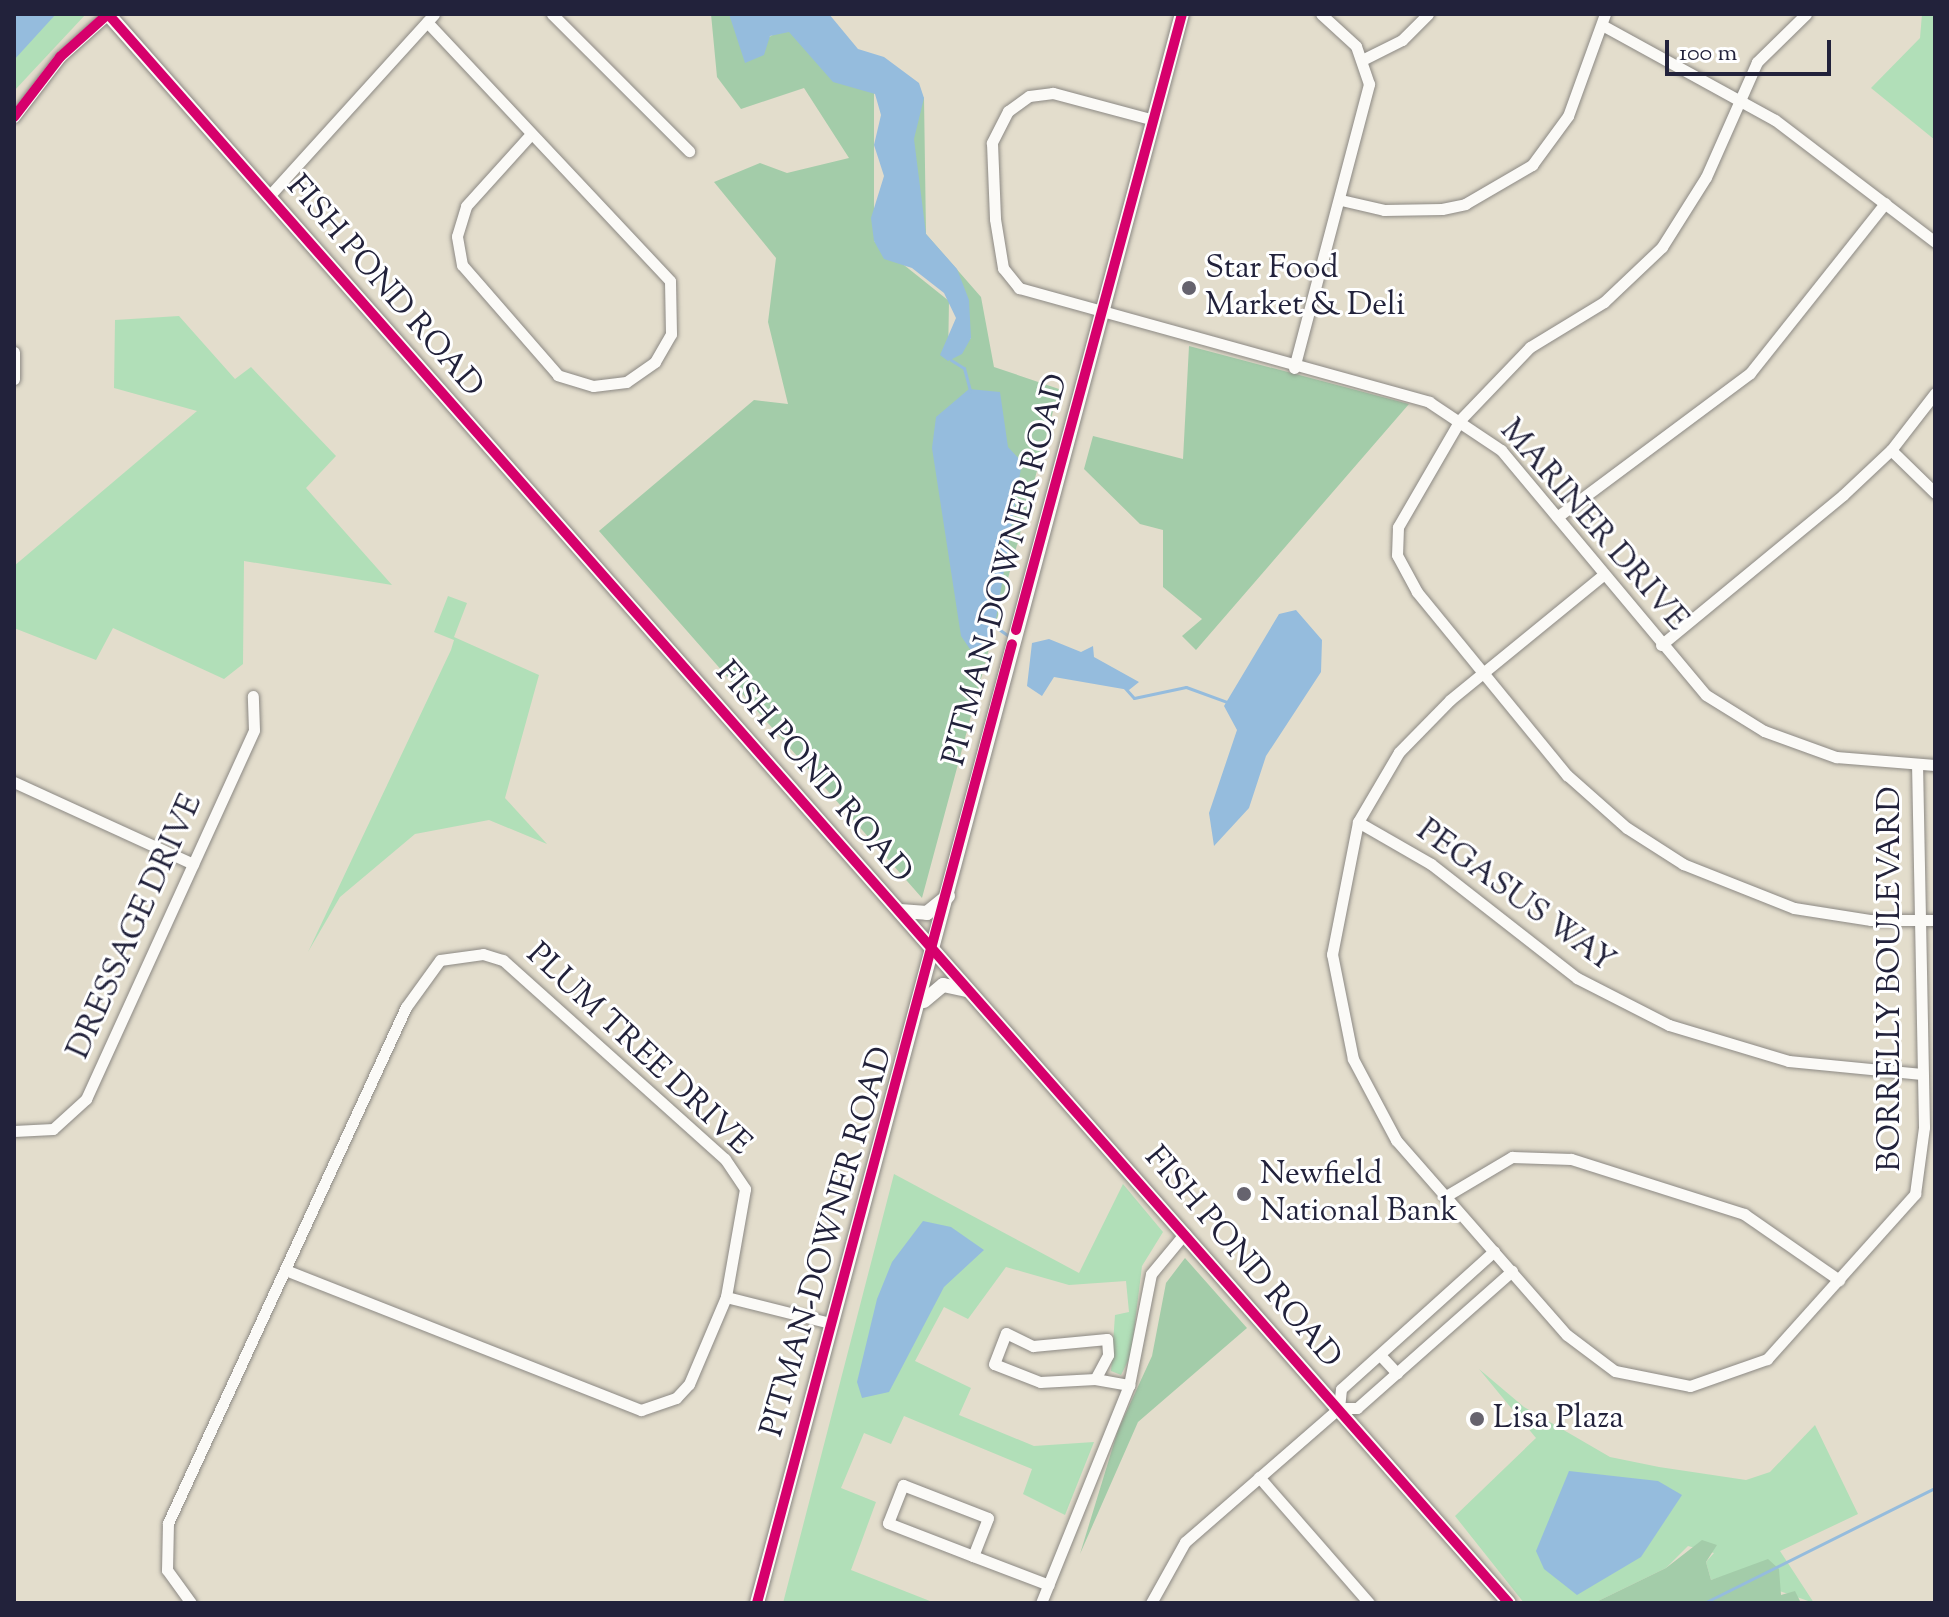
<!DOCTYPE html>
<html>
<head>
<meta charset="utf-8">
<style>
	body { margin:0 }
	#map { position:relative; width:1949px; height:1617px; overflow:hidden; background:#e3ddcc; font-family:"Sorts Mill Goudy",serif }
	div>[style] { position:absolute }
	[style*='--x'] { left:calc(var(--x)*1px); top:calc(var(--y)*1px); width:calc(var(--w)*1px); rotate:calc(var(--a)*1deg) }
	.green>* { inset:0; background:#b1dfb8 }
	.forest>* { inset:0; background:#a3cca9 }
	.water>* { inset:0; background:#95bcdd }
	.stream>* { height:3px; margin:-1.5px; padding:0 1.5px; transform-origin:1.5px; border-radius:1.5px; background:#95bcdd }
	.roads { filter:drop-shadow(0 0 2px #8c8984) drop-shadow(0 0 2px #8c8984) }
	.minor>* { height:11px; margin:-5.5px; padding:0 5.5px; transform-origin:5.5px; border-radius:5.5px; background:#fbfaf7 }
	.tertiary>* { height:14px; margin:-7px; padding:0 7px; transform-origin:7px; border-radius:7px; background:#fbfaf7 }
	.cycleway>* { height:10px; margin:-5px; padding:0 5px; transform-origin:5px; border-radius:5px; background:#d6006c }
	.dots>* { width:22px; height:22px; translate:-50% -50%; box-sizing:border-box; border:4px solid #fff; border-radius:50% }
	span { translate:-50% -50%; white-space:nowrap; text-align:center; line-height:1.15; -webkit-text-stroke:6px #fff; paint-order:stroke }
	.poi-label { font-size:32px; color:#22223b }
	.left { translate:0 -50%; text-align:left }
	.street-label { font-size:32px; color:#22223b }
	.frame { position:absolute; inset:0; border:16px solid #22223b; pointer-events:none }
	.scale { position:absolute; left:1665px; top:40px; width:166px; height:36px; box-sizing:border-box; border:4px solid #22223b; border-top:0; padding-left:10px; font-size:24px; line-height:28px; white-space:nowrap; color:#22223b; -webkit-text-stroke:6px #fff; paint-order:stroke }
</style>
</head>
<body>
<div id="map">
	<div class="green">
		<div style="clip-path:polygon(14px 14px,86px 14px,14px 91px)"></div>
		<div style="clip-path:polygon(1922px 14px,1935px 14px,1935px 140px,1871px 88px,1920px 38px)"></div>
		<div style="clip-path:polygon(179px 316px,235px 379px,251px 367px,336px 456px,306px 488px,392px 585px,244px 561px,243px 664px,224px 679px,113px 628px,96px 660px,14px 628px,14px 566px,197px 411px,114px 388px,115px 320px)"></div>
		<div style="clip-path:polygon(448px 596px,467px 603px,454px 637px,539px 675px,505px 798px,547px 844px,489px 820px,415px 834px,340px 897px,308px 952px,451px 650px,454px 640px,434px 632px)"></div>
		<div style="clip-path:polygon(894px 1174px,1079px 1273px,1123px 1184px,1163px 1232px,1142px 1266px,1131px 1355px,1121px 1375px,1111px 1371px,1115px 1315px,1129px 1312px,1126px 1281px,1069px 1285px,1006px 1267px,968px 1319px,944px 1307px,915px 1361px,971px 1388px,959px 1415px,1034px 1446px,1094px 1442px,1065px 1515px,1023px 1494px,1032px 1469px,904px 1416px,891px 1444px,864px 1433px,841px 1488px,876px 1502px,851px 1570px,935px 1603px,783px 1603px)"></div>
		<div style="clip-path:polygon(1479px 1369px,1524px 1407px,1610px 1457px,1659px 1467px,1746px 1480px,1770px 1472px,1815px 1425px,1858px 1514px,1780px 1551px,1814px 1603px,1730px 1574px,1711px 1580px,1706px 1562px,1714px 1553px,1688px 1546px,1666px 1568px,1594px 1603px,1524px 1603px,1455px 1516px,1536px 1438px)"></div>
	</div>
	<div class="forest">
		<div style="clip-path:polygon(711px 14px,734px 14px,744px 52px,788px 26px,874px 91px,874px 241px,949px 301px,948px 360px,971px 338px,907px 223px,895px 66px,924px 98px,926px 234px,981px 297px,994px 367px,1059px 389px,922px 898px,599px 531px,754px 400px,788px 404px,768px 322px,776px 258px,714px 182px,760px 163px,787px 173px,849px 158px,804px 88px,741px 109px,717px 77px)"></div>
		<div style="clip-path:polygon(1189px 346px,1409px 404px,1196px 650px,1182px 636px,1202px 619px,1163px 587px,1163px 530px,1140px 524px,1084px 469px,1093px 436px,1183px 459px)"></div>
		<div style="clip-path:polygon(1185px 1258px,1247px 1328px,1138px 1422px,1080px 1554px,1118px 1430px,1152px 1356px,1166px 1283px)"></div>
		<div style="clip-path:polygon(1702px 1540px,1717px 1545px,1706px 1562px,1711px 1580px,1768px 1559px,1779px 1569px,1781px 1595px,1795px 1591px,1801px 1603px,1594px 1603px,1666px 1568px)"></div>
	</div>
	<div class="water">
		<div style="clip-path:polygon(14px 14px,56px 14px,14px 60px)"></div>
		<div style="clip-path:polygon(729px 14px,829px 14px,858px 49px,884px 57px,919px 83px,924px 98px,914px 139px,926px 234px,957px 269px,969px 300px,971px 338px,962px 354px,948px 361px,940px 355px,956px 318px,944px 293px,912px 268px,884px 259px,874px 241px,871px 218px,884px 176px,874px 145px,881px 115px,875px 94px,833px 82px,789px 32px,770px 36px,764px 55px,745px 63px)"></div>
		<div style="clip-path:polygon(969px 389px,1000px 392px,1008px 447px,1022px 462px,994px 631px,974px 655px,961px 636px,932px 448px,936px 417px)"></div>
		<div style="clip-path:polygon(1296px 610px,1322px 640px,1321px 672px,1266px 756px,1249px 808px,1214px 846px,1209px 813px,1237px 730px,1224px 706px,1279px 614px)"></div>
		<div style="clip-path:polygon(1049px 639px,1081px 652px,1093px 646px,1094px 657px,1139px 682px,1129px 690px,1054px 677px,1042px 696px,1027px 686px,1032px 643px)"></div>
		<div style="clip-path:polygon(923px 1221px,951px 1227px,984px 1250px,944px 1287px,889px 1392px,862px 1398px,857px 1382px,877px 1299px,892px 1262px)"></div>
		<div style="clip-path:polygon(1569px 1471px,1658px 1481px,1682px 1495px,1641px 1557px,1577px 1595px,1544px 1569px,1536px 1551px)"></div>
	</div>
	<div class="stream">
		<div style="--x:951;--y:360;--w:15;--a:32"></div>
		<div style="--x:964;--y:368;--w:24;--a:75"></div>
		<div style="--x:993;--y:625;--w:19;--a:35"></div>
		<div style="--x:1125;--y:688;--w:13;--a:48"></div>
		<div style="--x:1134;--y:698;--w:53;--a:-11.9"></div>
		<div style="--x:1186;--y:687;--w:44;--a:20.1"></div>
		<div style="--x:1704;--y:1603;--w:258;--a:-26.5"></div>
	</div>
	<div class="roads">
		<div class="minor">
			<div style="--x:552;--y:14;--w:194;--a:45"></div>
			<div style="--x:1806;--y:14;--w:69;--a:135.6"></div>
			<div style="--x:1757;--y:62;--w:126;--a:113.9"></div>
			<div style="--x:1706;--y:177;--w:83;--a:122.2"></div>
			<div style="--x:1662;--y:247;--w:80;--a:136.5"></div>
			<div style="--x:1604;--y:302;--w:87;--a:148.7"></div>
			<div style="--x:1530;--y:347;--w:101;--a:133.8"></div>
			<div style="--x:1460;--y:420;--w:124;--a:120.1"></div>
			<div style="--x:1398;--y:527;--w:28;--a:92"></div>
			<div style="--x:1397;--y:555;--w:42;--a:61.6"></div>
			<div style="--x:1417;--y:592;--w:237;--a:50.7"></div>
			<div style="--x:1567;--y:775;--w:80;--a:41.5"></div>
			<div style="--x:1627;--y:828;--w:67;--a:32.7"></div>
			<div style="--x:1683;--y:864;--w:119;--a:21.6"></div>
			<div style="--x:1794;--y:908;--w:78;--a:8.9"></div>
			<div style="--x:1871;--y:920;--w:64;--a:0"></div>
			<div style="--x:427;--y:22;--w:355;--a:46.8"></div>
			<div style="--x:670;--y:281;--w:53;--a:88.9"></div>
			<div style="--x:671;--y:334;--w:32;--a:120"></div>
			<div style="--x:655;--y:362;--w:35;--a:145"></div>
			<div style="--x:626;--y:382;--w:33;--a:173"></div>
			<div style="--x:593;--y:386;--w:37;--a:-163"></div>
			<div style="--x:558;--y:375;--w:146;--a:-131.1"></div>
			<div style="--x:462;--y:265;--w:29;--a:-100"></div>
			<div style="--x:457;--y:236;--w:31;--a:-73"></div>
			<div style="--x:466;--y:206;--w:97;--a:-47.9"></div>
			<div style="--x:1602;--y:25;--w:197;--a:28.8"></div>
			<div style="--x:1775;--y:120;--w:201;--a:37.3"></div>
			<div style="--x:1362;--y:60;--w:45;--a:-26.6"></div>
			<div style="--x:1402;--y:40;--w:37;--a:-45"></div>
			<div style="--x:14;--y:117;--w:76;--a:-52.5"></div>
			<div style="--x:60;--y:57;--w:64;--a:-41.9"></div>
			<div style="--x:1154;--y:120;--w:105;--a:-165"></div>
			<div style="--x:1053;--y:93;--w:24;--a:173"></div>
			<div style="--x:1029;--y:96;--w:26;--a:144"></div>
			<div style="--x:1008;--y:111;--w:36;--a:117"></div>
			<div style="--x:992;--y:143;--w:76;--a:87.7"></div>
			<div style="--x:995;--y:219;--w:50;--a:80.7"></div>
			<div style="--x:1003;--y:268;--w:26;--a:51"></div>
			<div style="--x:1019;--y:288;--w:426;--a:15.5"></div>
			<div style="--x:1429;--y:402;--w:87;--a:33.7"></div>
			<div style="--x:1501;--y:450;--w:319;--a:50.1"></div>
			<div style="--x:1706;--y:695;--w:68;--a:31.8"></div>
			<div style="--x:1764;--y:731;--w:77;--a:19.9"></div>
			<div style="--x:1836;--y:757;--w:99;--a:4.6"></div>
			<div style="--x:270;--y:195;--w:244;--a:-47.8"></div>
			<div style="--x:1341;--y:200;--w:44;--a:13.1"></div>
			<div style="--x:1384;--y:210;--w:58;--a:-1"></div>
			<div style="--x:1442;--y:209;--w:24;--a:-12"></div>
			<div style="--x:1465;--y:204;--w:78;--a:-30.2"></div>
			<div style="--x:1532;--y:165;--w:61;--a:-53.7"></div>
			<div style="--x:1568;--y:116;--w:109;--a:-70.1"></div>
			<div style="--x:14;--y:352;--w:27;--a:90"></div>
			<div style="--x:1294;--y:368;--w:294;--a:-75.2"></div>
			<div style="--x:1369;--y:84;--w:40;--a:-108.9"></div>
			<div style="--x:1356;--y:46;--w:47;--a:-137.6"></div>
			<div style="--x:1891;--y:450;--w:62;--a:44.3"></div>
			<div style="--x:1557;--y:517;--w:241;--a:-36.7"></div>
			<div style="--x:1750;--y:373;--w:217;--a:-51.5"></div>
			<div style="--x:1603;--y:575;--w:198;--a:140.8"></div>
			<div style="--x:1450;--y:700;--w:73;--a:134.4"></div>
			<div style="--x:1399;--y:752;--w:81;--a:120.4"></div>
			<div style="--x:1358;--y:822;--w:135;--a:101.1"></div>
			<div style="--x:1332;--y:954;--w:107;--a:78.7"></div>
			<div style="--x:1353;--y:1059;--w:92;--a:62"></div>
			<div style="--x:1396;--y:1140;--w:259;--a:48.8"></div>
			<div style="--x:1567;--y:1335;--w:60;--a:36.9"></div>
			<div style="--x:1615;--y:1371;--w:76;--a:11.3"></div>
			<div style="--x:1690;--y:1386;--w:82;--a:-19.3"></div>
			<div style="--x:1767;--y:1359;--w:222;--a:-48.1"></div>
			<div style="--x:1915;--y:1194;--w:68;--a:-82.3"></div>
			<div style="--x:1924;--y:1127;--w:360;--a:-91.1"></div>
			<div style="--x:1661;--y:645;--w:236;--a:-39.5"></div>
			<div style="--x:1843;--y:495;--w:66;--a:-43.2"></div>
			<div style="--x:1891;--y:450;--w:72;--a:-52.3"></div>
			<div style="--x:14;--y:782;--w:197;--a:24.6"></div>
			<div style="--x:1358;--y:822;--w:84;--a:29.9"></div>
			<div style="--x:1431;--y:864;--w:185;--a:38"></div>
			<div style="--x:1577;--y:978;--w:103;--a:27.1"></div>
			<div style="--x:1669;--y:1025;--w:125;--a:16.7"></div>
			<div style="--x:1789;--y:1061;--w:133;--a:5.6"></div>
			<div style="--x:14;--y:1131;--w:39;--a:-3"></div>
			<div style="--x:53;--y:1129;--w:45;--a:-42.3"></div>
			<div style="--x:86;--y:1099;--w:405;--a:-65.5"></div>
			<div style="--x:254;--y:730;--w:34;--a:-92"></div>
			<div style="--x:1446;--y:1196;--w:77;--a:-30.6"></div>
			<div style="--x:1512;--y:1157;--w:59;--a:1.9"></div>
			<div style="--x:1571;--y:1159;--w:182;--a:17.6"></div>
			<div style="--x:1744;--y:1214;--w:116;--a:34.8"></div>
			<div style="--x:726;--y:1297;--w:107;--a:14"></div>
			<div style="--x:1006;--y:1333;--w:30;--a:26"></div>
			<div style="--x:1033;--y:1346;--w:74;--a:-5.4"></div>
			<div style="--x:1107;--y:1339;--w:16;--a:86"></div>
			<div style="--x:1108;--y:1355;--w:27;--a:118"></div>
			<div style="--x:1095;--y:1379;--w:55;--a:176.9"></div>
			<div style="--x:1040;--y:1382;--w:49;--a:-158.6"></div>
			<div style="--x:994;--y:1364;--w:33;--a:-69"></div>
			<div style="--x:1380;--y:1355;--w:25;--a:47"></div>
			<div style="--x:1095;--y:1379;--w:35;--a:10"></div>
			<div style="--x:1339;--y:1408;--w:18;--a:0"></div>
			<div style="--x:1357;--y:1408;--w:207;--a:-41.5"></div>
			<div style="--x:1339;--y:1408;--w:19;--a:-84"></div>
			<div style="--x:1341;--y:1389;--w:206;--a:-42"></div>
			<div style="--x:1259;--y:1477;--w:167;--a:48.9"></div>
			<div style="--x:903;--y:1485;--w:91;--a:21.2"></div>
			<div style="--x:988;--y:1518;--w:41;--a:111.5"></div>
			<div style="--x:973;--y:1556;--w:91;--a:-158.8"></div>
			<div style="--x:888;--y:1523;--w:41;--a:-68.5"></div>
			<div style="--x:973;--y:1556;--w:81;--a:20.9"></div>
			<div style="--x:191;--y:1603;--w:41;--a:-126"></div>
			<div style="--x:167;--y:1570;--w:47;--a:-88.8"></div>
			<div style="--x:168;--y:1523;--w:568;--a:-65.24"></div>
			<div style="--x:406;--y:1007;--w:58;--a:-54.1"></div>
			<div style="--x:440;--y:960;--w:43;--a:-7.9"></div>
			<div style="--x:483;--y:954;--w:21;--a:17"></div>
			<div style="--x:503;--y:960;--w:298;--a:41.9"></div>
			<div style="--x:725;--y:1159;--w:36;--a:56"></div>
			<div style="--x:745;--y:1189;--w:110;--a:100"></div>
			<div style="--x:726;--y:1297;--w:95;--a:113"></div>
			<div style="--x:689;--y:1384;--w:19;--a:133"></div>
			<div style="--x:676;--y:1398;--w:37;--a:161"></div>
			<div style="--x:641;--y:1410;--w:377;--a:-158.5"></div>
			<div style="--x:1041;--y:1603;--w:235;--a:-68"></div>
			<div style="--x:1129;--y:1385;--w:113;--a:-78.8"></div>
			<div style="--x:1151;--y:1274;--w:53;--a:-50.3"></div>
			<div style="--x:1151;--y:1603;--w:70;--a:-60.9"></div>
			<div style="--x:1185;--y:1542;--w:204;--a:-41"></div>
		</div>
		<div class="tertiary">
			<div style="--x:108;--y:14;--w:2118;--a:48.6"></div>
			<div style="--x:900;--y:911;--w:27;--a:4"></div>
			<div style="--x:927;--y:913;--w:27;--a:-39"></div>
			<div style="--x:924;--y:1001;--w:25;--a:-40"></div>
			<div style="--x:943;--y:985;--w:25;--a:12"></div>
			<div style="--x:757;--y:1603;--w:1645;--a:-75.03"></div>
		</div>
	</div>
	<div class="cycleway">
		<div style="--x:14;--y:117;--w:76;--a:-52.5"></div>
		<div style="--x:60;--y:57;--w:64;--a:-41.9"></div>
		<div style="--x:108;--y:14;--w:2118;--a:48.6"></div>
		<div style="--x:1016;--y:630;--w:638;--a:-74.92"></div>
		<div style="--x:757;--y:1603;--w:992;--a:-75.11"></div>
	</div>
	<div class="dots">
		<div style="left:1189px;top:288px;background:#66636e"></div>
		<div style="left:1244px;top:1194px;background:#66636e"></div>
		<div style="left:1477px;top:1419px;background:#66636e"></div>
	</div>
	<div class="poi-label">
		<span class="left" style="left:1205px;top:288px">Star Food<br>Market &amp; Deli</span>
		<span class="left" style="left:1260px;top:1194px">Newfield<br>National Bank</span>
		<span class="left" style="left:1493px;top:1419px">Lisa Plaza</span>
	</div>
	<div class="street-label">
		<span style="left:384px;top:287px;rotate:49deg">FISH POND ROAD</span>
		<span style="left:1593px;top:526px;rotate:49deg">MARINER DRIVE</span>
		<span style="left:1007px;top:570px;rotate:-75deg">PITMAN-DOWNER ROAD</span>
		<span style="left:813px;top:773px;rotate:49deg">FISH POND ROAD</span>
		<span style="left:1515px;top:897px;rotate:36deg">PEGASUS WAY</span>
		<span style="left:136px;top:927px;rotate:-66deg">DRESSAGE DRIVE</span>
		<span style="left:1891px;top:979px;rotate:-90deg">BORRELLY BOULEVARD</span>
		<span style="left:638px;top:1050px;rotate:43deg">PLUM TREE DRIVE</span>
		<span style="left:828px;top:1242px;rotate:-74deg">PITMAN-DOWNER ROAD</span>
		<span style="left:1242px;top:1258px;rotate:49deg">FISH POND ROAD</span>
	</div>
	<div class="frame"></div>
	<div class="scale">100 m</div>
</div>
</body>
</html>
